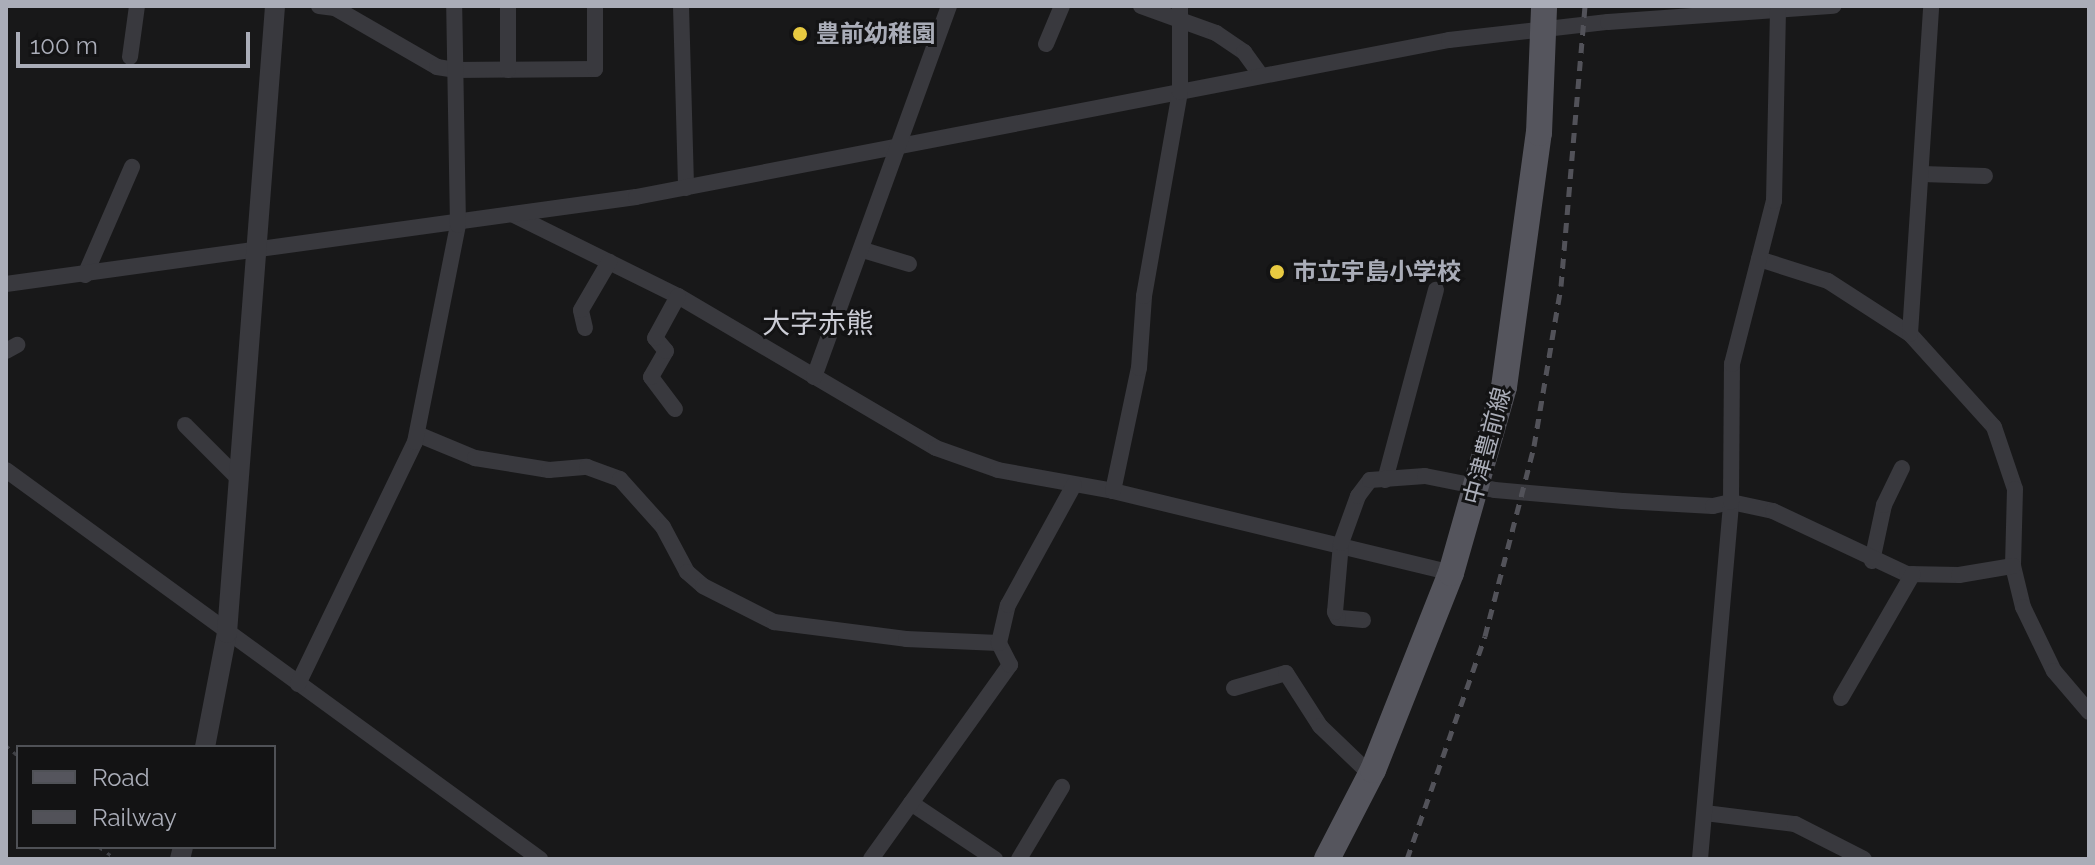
<!DOCTYPE html>
<html>
<head>
<meta charset="utf-8">
<style>
	body { margin:0 }
	#map { position:relative; width:2095px; height:865px; overflow:hidden; background:#181819; font-family:Raleway,"Noto Sans JP",sans-serif }
	div>[style] { position:absolute }
	[style*='--x'] { left:calc(var(--x)*1px); top:calc(var(--y)*1px); width:calc(var(--w)*1px); rotate:calc(var(--a)*1deg) }
	.path>* { height:3px; margin-top:-1.5px; transform-origin:0; background:repeating-linear-gradient(90deg,#3f4045 0 4px,transparent 0 10px) }
	.minor>* { height:16px; margin:-8px; padding:0 8px; transform-origin:8px; border-radius:8px; background:#39393e }
	.tertiary>* { height:20px; margin:-10px; padding:0 10px; transform-origin:10px; border-radius:10px; background:#39393e }
	.primary>* { height:26px; margin:-13px; padding:0 13px; transform-origin:13px; border-radius:13px; background:#55555d }
	.rail>* { height:5px; margin-top:-2.5px; transform-origin:0; background:repeating-linear-gradient(90deg,#525259 0 10px,transparent 0 18px) }
	.dots>* { width:22px; height:22px; translate:-50% -50%; box-sizing:border-box; border:4px solid #131314; border-radius:50% }
	span { translate:-50% -50%; white-space:nowrap; text-align:center; line-height:1.15; -webkit-text-stroke:6px #131314; paint-order:stroke }
	.poi-label { font-size:24px; color:#aaadb8; font-weight:700 }
	.left { translate:0 -50%; text-align:left }
	.street-label { font-size:24px; color:#aaadb8 }
	.quarter-label { font-size:28px; color:#cbccd5 }
	.frame { position:absolute; inset:0; border:8px solid #aaadb8; pointer-events:none }
	.legend { position:absolute; left:16px; top:745px; width:260px; height:104px; box-sizing:border-box; background:#131314; border:2px solid #4f5156; margin:0; padding:10px 14px; list-style:none; font-size:24px; color:#aaadb8 }
	.legend li { display:flex; align-items:center; gap:16px; height:40px }
	.legend b { width:40px; border:2px solid #4f5156 }
	.scale { position:absolute; left:16px; top:32px; width:234px; height:36px; box-sizing:border-box; border:4px solid #aaadb8; border-top:0; padding-left:10px; font-size:24px; line-height:28px; white-space:nowrap; color:#aaadb8; -webkit-text-stroke:6px #131314; paint-order:stroke }
</style>
</head>
<body>
<div id="map">
	<div class="path">
		<div style="--x:6;--y:745;--w:16;--a:43"></div>
		<div style="--x:99;--y:847;--w:21;--a:35"></div>
	</div>
	<div class="minor">
		<div style="--x:319;--y:6;--w:16;--a:7"></div>
		<div style="--x:335;--y:8;--w:118;--a:30"></div>
		<div style="--x:437;--y:67;--w:18;--a:9"></div>
		<div style="--x:455;--y:70;--w:140;--a:-0.4"></div>
		<div style="--x:595;--y:69;--w:63;--a:-90"></div>
		<div style="--x:508;--y:6;--w:64;--a:90"></div>
		<div style="--x:681;--y:6;--w:182;--a:88.4"></div>
		<div style="--x:1141;--y:6;--w:80;--a:19.8"></div>
		<div style="--x:1216;--y:33;--w:34;--a:34"></div>
		<div style="--x:1244;--y:52;--w:27;--a:54"></div>
		<div style="--x:1046;--y:44;--w:41;--a:-67.2"></div>
		<div style="--x:130;--y:57;--w:51;--a:-82.2"></div>
		<div style="--x:1922;--y:174;--w:63;--a:1.8"></div>
		<div style="--x:514;--y:215;--w:183;--a:26.3"></div>
		<div style="--x:678;--y:296;--w:299;--a:30.5"></div>
		<div style="--x:936;--y:448;--w:66;--a:19.5"></div>
		<div style="--x:998;--y:470;--w:117;--a:10.3"></div>
		<div style="--x:1113;--y:491;--w:348;--a:13.6"></div>
		<div style="--x:863;--y:250;--w:48;--a:16.9"></div>
		<div style="--x:1759;--y:259;--w:72;--a:17.7"></div>
		<div style="--x:1828;--y:281;--w:98;--a:32.9"></div>
		<div style="--x:1910;--y:334;--w:125;--a:47.9"></div>
		<div style="--x:1994;--y:427;--w:65;--a:71.3"></div>
		<div style="--x:2015;--y:489;--w:77;--a:91.5"></div>
		<div style="--x:2013;--y:566;--w:42;--a:76.3"></div>
		<div style="--x:2023;--y:607;--w:71;--a:64.2"></div>
		<div style="--x:2054;--y:671;--w:54;--a:49.5"></div>
		<div style="--x:85;--y:275;--w:118;--a:-66.5"></div>
		<div style="--x:6;--y:284;--w:636;--a:-7.86"></div>
		<div style="--x:636;--y:197;--w:828;--a:-10.93"></div>
		<div style="--x:1449;--y:40;--w:160;--a:-6.5"></div>
		<div style="--x:1608;--y:22;--w:226;--a:-4.1"></div>
		<div style="--x:585;--y:328;--w:18;--a:-103"></div>
		<div style="--x:581;--y:310;--w:56;--a:-59.7"></div>
		<div style="--x:1910;--y:334;--w:329;--a:-86.3"></div>
		<div style="--x:6;--y:351;--w:13;--a:-29"></div>
		<div style="--x:814;--y:377;--w:395;--a:-70"></div>
		<div style="--x:675;--y:409;--w:40;--a:-127"></div>
		<div style="--x:651;--y:377;--w:30;--a:-60"></div>
		<div style="--x:666;--y:351;--w:17;--a:-130"></div>
		<div style="--x:655;--y:338;--w:48;--a:-61.3"></div>
		<div style="--x:185;--y:425;--w:76;--a:45"></div>
		<div style="--x:417;--y:434;--w:63;--a:22.5"></div>
		<div style="--x:475;--y:458;--w:75;--a:9.2"></div>
		<div style="--x:549;--y:470;--w:38;--a:-5"></div>
		<div style="--x:587;--y:467;--w:35;--a:20"></div>
		<div style="--x:620;--y:479;--w:64;--a:48.1"></div>
		<div style="--x:663;--y:527;--w:51;--a:61.9"></div>
		<div style="--x:687;--y:572;--w:21;--a:41"></div>
		<div style="--x:703;--y:586;--w:80;--a:26.9"></div>
		<div style="--x:774;--y:622;--w:133;--a:7.3"></div>
		<div style="--x:906;--y:639;--w:93;--a:2.5"></div>
		<div style="--x:6;--y:470;--w:661;--a:36.07"></div>
		<div style="--x:1385;--y:480;--w:197;--a:-75"></div>
		<div style="--x:1113;--y:491;--w:126;--a:-78.1"></div>
		<div style="--x:1139;--y:368;--w:72;--a:-86"></div>
		<div style="--x:1144;--y:296;--w:207;--a:-80"></div>
		<div style="--x:1180;--y:92;--w:86;--a:-90"></div>
		<div style="--x:1872;--y:561;--w:57;--a:-77.9"></div>
		<div style="--x:1884;--y:505;--w:41;--a:-64.1"></div>
		<div style="--x:1363;--y:620;--w:25;--a:-175"></div>
		<div style="--x:1338;--y:618;--w:7;--a:-117"></div>
		<div style="--x:1335;--y:612;--w:69;--a:-85"></div>
		<div style="--x:1341;--y:543;--w:50;--a:-70.1"></div>
		<div style="--x:1358;--y:496;--w:20;--a:-53"></div>
		<div style="--x:1370;--y:480;--w:55;--a:-4.2"></div>
		<div style="--x:1425;--y:476;--w:71;--a:11.3"></div>
		<div style="--x:1495;--y:490;--w:128;--a:4.9"></div>
		<div style="--x:1623;--y:501;--w:90;--a:3.2"></div>
		<div style="--x:1713;--y:506;--w:18;--a:-13"></div>
		<div style="--x:1731;--y:502;--w:43;--a:12.1"></div>
		<div style="--x:1773;--y:511;--w:148;--a:25.2"></div>
		<div style="--x:1907;--y:574;--w:52;--a:1.1"></div>
		<div style="--x:1959;--y:575;--w:55;--a:-9.5"></div>
		<div style="--x:298;--y:684;--w:269;--a:-64.2"></div>
		<div style="--x:415;--y:442;--w:221;--a:-78.8"></div>
		<div style="--x:458;--y:225;--w:219;--a:-91"></div>
		<div style="--x:1234;--y:688;--w:54;--a:-16.1"></div>
		<div style="--x:1286;--y:673;--w:63;--a:57.3"></div>
		<div style="--x:1320;--y:726;--w:69;--a:43.8"></div>
		<div style="--x:1841;--y:698;--w:143;--a:-59.9"></div>
		<div style="--x:911;--y:803;--w:101;--a:33.7"></div>
		<div style="--x:1705;--y:813;--w:91;--a:7"></div>
		<div style="--x:1795;--y:824;--w:77;--a:26.9"></div>
		<div style="--x:871;--y:859;--w:239;--a:-54.4"></div>
		<div style="--x:1010;--y:665;--w:25;--a:-117"></div>
		<div style="--x:999;--y:643;--w:39;--a:-77"></div>
		<div style="--x:1008;--y:605;--w:137;--a:-61.2"></div>
		<div style="--x:1019;--y:859;--w:84;--a:-59.2"></div>
		<div style="--x:1700;--y:859;--w:358;--a:-85"></div>
		<div style="--x:1731;--y:502;--w:138;--a:-89.6"></div>
		<div style="--x:1732;--y:364;--w:168;--a:-75.6"></div>
		<div style="--x:1774;--y:201;--w:190;--a:-88.8"></div>
	</div>
	<div class="tertiary">
		<div style="--x:205;--y:747;--w:116;--a:-79.1"></div>
		<div style="--x:227;--y:633;--w:629;--a:-85.62"></div>
		<div style="--x:180;--y:859;--w:12;--a:-76"></div>
	</div>
	<div class="primary">
		<div style="--x:1327;--y:859;--w:100;--a:-62.7"></div>
		<div style="--x:1373;--y:770;--w:212;--a:-68.4"></div>
		<div style="--x:1451;--y:573;--w:193;--a:-74.1"></div>
		<div style="--x:1504;--y:387;--w:256;--a:-82.2"></div>
		<div style="--x:1539;--y:133;--w:127;--a:-87.7"></div>
	</div>
	<div class="rail">
		<div style="--x:1407;--y:859;--w:236;--a:-70.7"></div>
		<div style="--x:1485;--y:636;--w:196;--a:-75.5"></div>
		<div style="--x:1534;--y:446;--w:162;--a:-80.4"></div>
		<div style="--x:1561;--y:286;--w:281;--a:-85.1"></div>
	</div>
	<div class="dots">
		<div style="left:800px;top:34px;background:#e8ca41"></div>
		<div style="left:1277px;top:272px;background:#e8ca41"></div>
	</div>
	<div class="poi-label">
		<span class="left" style="left:816px;top:34px">豊前幼稚園</span>
		<span class="left" style="left:1293px;top:272px">市立宇島小学校</span>
	</div>
	<div class="street-label">
		<span style="left:1487px;top:446px;rotate:-75deg">中津豊前線</span>
	</div>
	<div class="quarter-label">
		<span style="left:818px;top:324px">大字赤熊</span>
	</div>
	<div class="frame"></div>
	<ul class="legend">
	<li><b style="height:10px;background:#55555d"></b>Road</li>
	<li><b style="height:10px;background:#525259"></b>Railway</li>
	</ul>
	<div class="scale">100 m</div>
</div>
</body>
</html>
